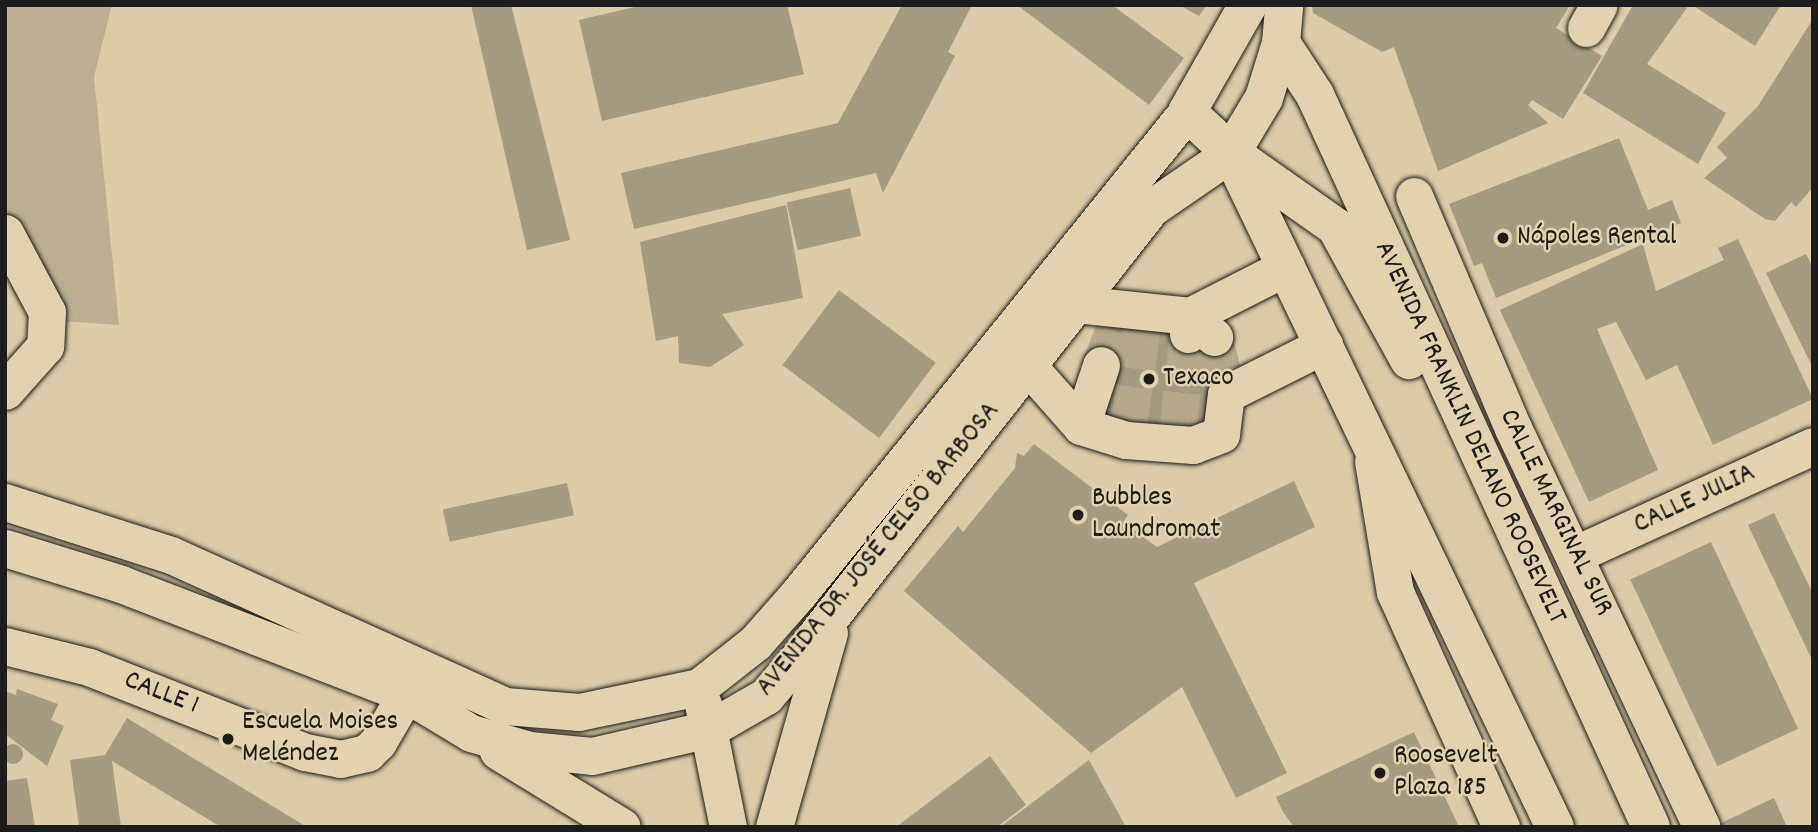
<!DOCTYPE html>
<html>
<head>
<meta charset="utf-8">
<style>
	body { margin:0 }
	#map { position:relative; width:1818px; height:832px; overflow:hidden; background:#dbcba9; font-family:Dekko,sans-serif }
	div>[style] { position:absolute }
	[style*='--x'] { left:calc(var(--x)*1px); top:calc(var(--y)*1px); width:calc(var(--w)*1px); rotate:calc(var(--a)*1deg) }
	.green>* { inset:0; background:#bbae92 }
	.building>* { inset:0; background:#a59a82; transform-origin:0 0 }
	.round { border-radius:50% }
	.minor-tunnel>* { height:37px; margin-top:-18.5px; transform-origin:0; background:repeating-linear-gradient(90deg,#b5a88d 0 37px,transparent 0 55px) }
	.roads { filter:drop-shadow(0 0 2px #1c1c1c) drop-shadow(0 0 2px #1c1c1c) }
	.minor>* { height:37px; margin:-18.5px; padding:0 18.5px; transform-origin:18.5px; border-radius:18.5px; background:#e3d2af }
	.major>* { height:38px; margin:-19px; padding:0 19px; transform-origin:19px; border-radius:19px; background:#e3d2af }
	.dots>* { width:19px; height:19px; translate:-50% -50%; box-sizing:border-box; border:4px solid #e3d2af; border-radius:50% }
	span { translate:-50% -50%; white-space:nowrap; text-align:center; line-height:1.15; -webkit-text-stroke:5px #e3d2af; paint-order:stroke }
	.poi-label { font-size:28px; color:#1c1c1c }
	.left { translate:0 -50%; text-align:left }
	.street-label { font-size:28px; color:#1c1c1c }
	.frame { position:absolute; inset:0; border:7px solid #1c1c1c; pointer-events:none }
</style>
</head>
<body>
<div id="map">
	<div class="green">
		<div style="clip-path:polygon(5px 5px,112px 5px,94px 77px,119px 325px,61px 321px,5px 207px)"></div>
	</div>
	<div class="building">
		<div style="clip-path:polygon(471px 5px,511px 5px,570px 240px,527px 250px)"></div>
		<div style="clip-path:polygon(643px 5px,787px 5px,804px 74px,602px 121px,579px 20px)"></div>
		<div style="clip-path:polygon(902px 5px,972px 5px,948px 52px,955px 56px,883px 193px,876px 173px,634px 229px,621px 173px,838px 123px)"></div>
		<div style="clip-path:polygon(1017px 5px,1112px 5px,1184px 58px,1149px 105px)"></div>
		<div style="clip-path:polygon(1179px 5px,1207px 5px,1199px 16px)"></div>
		<div style="clip-path:polygon(1312px 5px,1570px 5px,1556px 28px,1602px 56px,1563px 119px,1532px 100px,1528px 105px,1548px 123px,1438px 171px,1394px 47px,1382px 52px,1313px 13px)"></div>
		<div style="clip-path:polygon(1633px 5px,1689px 5px,1647px 64px,1726px 113px,1698px 164px,1583px 93px)"></div>
		<div style="clip-path:polygon(1692px 5px,1781px 5px,1755px 46px)"></div>
		<div style="clip-path:polygon(1813px 19px,1813px 187px,1796px 207px,1791px 202px,1775px 221px,1765px 219px,1704px 178px,1727px 158px,1717px 147px,1758px 106px)"></div>
		<div style="clip-path:polygon(1619px 138px,1648px 210px,1672px 200px,1681px 223px,1496px 298px,1482px 263px,1474px 266px,1449px 204px)"></div>
		<div style="left:850px;top:188px;width:49px;height:65px;rotate:77deg"></div>
		<div style="clip-path:polygon(786px 205px,803px 298px,722px 314px,744px 345px,710px 367px,679px 363px,678px 336px,656px 341px,640px 242px)"></div>
		<div style="clip-path:polygon(1738px 239px,1813px 399px,1713px 445px,1677px 365px,1646px 380px,1616px 322px,1597px 329px,1658px 470px,1589px 502px,1500px 310px,1643px 244px,1656px 291px,1724px 260px,1718px 248px)"></div>
		<div style="clip-path:polygon(1806px 254px,1813px 268px,1813px 368px,1766px 273px)"></div>
		<div style="left:839px;top:290px;width:121px;height:94px;rotate:37deg"></div>
		<div style="left:1105px;top:325px;width:121px;height:95px;rotate:6deg"></div>
		<div style="clip-path:polygon(1034px 444px,1128px 515px,1123px 522px,1157px 547px,1294px 481px,1315px 527px,1194px 583px,1287px 773px,1236px 798px,1182px 687px,1091px 753px,904px 591px,958px 526px,963px 532px,1015px 468px,1017px 453px,1024px 456px)"></div>
		<div style="left:567px;top:483px;width:33px;height:127px;rotate:78deg"></div>
		<div style="clip-path:polygon(1774px 513px,1813px 594px,1813px 662px,1748px 525px)"></div>
		<div style="left:1711px;top:542px;width:206px;height:89px;rotate:65deg"></div>
		<div style="clip-path:polygon(17px 689px,58px 704px,51px 720px,64px 726px,47px 766px,5px 734px,5px 691px,16px 695px)"></div>
		<div style="clip-path:polygon(127px 718px,307px 827px,221px 827px,112px 761px,121px 827px,79px 827px,70px 760px,105px 755px)"></div>
		<div style="clip-path:polygon(1414px 732px,1459px 827px,1294px 827px,1283px 812px,1276px 797px)"></div>
		<div class="round" style="left:3px;top:744px;width:20px;height:20px"></div>
		<div style="clip-path:polygon(990px 756px,1026px 805px,997px 827px,896px 827px)"></div>
		<div style="clip-path:polygon(1089px 760px,1126px 827px,1000px 827px)"></div>
		<div style="clip-path:polygon(27px 778px,35px 827px,5px 827px,5px 781px)"></div>
		<div style="clip-path:polygon(1774px 798px,1787px 827px,1720px 827px,1719px 824px)"></div>
	</div>
	<div class="minor-tunnel">
		<div style="--x:1214;--y:337;--w:34;--a:76"></div>
		<div style="--x:1101;--y:365;--w:41;--a:-70.3"></div>
		<div style="--x:1129;--y:423;--w:95;--a:-82.1"></div>
		<div style="--x:1178;--y:429;--w:96;--a:-84"></div>
	</div>
	<div class="roads">
		<div class="minor">
			<div style="--x:1586;--y:28;--w:26;--a:-61"></div>
			<div style="--x:1414;--y:196;--w:252;--a:66.9"></div>
			<div style="--x:1513;--y:428;--w:441;--a:64.7"></div>
			<div style="--x:5;--y:233;--w:89;--a:62"></div>
			<div style="--x:47;--y:312;--w:34;--a:93"></div>
			<div style="--x:45;--y:346;--w:60;--a:131.6"></div>
			<div style="--x:1076;--y:304;--w:115;--a:6"></div>
			<div style="--x:1190;--y:316;--w:32;--a:41"></div>
			<div style="--x:1188;--y:334;--w:18;--a:-84"></div>
			<div style="--x:1190;--y:316;--w:108;--a:-27"></div>
			<div style="--x:1028;--y:366;--w:80;--a:48.5"></div>
			<div style="--x:1081;--y:426;--w:47;--a:17.3"></div>
			<div style="--x:1126;--y:440;--w:67;--a:4.3"></div>
			<div style="--x:1193;--y:445;--w:30;--a:-21"></div>
			<div style="--x:1221;--y:434;--w:40;--a:-82.9"></div>
			<div style="--x:1226;--y:394;--w:110;--a:-26.6"></div>
			<div style="--x:1081;--y:426;--w:64;--a:-71.8"></div>
			<div style="--x:1373;--y:461;--w:133;--a:80.5"></div>
			<div style="--x:1395;--y:592;--w:258;--a:65.7"></div>
			<div style="--x:5;--y:502;--w:174;--a:17.7"></div>
			<div style="--x:171;--y:555;--w:367;--a:24.3"></div>
			<div style="--x:505;--y:706;--w:74;--a:4.6"></div>
			<div style="--x:579;--y:712;--w:123;--a:-11.8"></div>
			<div style="--x:699;--y:687;--w:71;--a:-38.2"></div>
			<div style="--x:755;--y:643;--w:67;--a:-48.7"></div>
			<div style="--x:799;--y:593;--w:618;--a:-51.11"></div>
			<div style="--x:5;--y:548;--w:121;--a:17.2"></div>
			<div style="--x:121;--y:584;--w:308;--a:21.1"></div>
			<div style="--x:408;--y:695;--w:74;--a:31.1"></div>
			<div style="--x:471;--y:733;--w:60;--a:16.3"></div>
			<div style="--x:529;--y:750;--w:63;--a:5.4"></div>
			<div style="--x:592;--y:756;--w:120;--a:-13"></div>
			<div style="--x:709;--y:729;--w:66;--a:-30.1"></div>
			<div style="--x:766;--y:696;--w:45;--a:-49.5"></div>
			<div style="--x:795;--y:662;--w:577;--a:-51.9"></div>
			<div style="--x:1151;--y:208;--w:97;--a:-34.5"></div>
			<div style="--x:1576;--y:554;--w:260;--a:-24.5"></div>
			<div style="--x:5;--y:646;--w:87;--a:14"></div>
			<div style="--x:89;--y:667;--w:232;--a:21.5"></div>
			<div style="--x:305;--y:752;--w:36;--a:11"></div>
			<div style="--x:340;--y:759;--w:28;--a:-13"></div>
			<div style="--x:367;--y:753;--w:16;--a:-45"></div>
			<div style="--x:378;--y:742;--w:78;--a:-59.8"></div>
			<div style="--x:703;--y:704;--w:126;--a:78.5"></div>
			<div style="--x:498;--y:751;--w:145;--a:31.5"></div>
			<div style="--x:774;--y:827;--w:202;--a:-74.2"></div>
		</div>
		<div class="major">
			<div style="--x:1248;--y:5;--w:123;--a:119.7"></div>
			<div style="--x:1187;--y:112;--w:60;--a:43"></div>
			<div style="--x:1231;--y:153;--w:128;--a:35.2"></div>
			<div style="--x:1336;--y:227;--w:152;--a:61.2"></div>
			<div style="--x:1281;--y:43;--w:62;--a:56.8"></div>
			<div style="--x:1315;--y:95;--w:805;--a:65.34"></div>
			<div style="--x:1231;--y:153;--w:748;--a:64.33"></div>
			<div style="--x:1231;--y:153;--w:64;--a:-59"></div>
			<div style="--x:1264;--y:98;--w:58;--a:-72.8"></div>
			<div style="--x:1281;--y:43;--w:38;--a:-85"></div>
		</div>
	</div>
	<div class="dots">
		<div style="left:1503px;top:238px;background:#1c1c1c"></div>
		<div style="left:1149px;top:379px;background:#1c1c1c"></div>
		<div style="left:1078px;top:515px;background:#1c1c1c"></div>
		<div style="left:228px;top:739px;background:#1c1c1c"></div>
		<div style="left:1380px;top:773px;background:#1c1c1c"></div>
	</div>
	<div class="poi-label">
		<span class="left" style="left:1517px;top:238px">Nápoles Rental</span>
		<span class="left" style="left:1163px;top:379px">Texaco</span>
		<span class="left" style="left:1092px;top:515px">Bubbles<br>Laundromat</span>
		<span class="left" style="left:242px;top:739px">Escuela Moises<br>Meléndez</span>
		<span class="left" style="left:1394px;top:773px">Roosevelt<br>Plaza 185</span>
	</div>
	<div class="street-label">
		<span style="left:1469px;top:433px;rotate:65deg">AVENIDA FRANKLIN DELANO ROOSEVELT</span>
		<span style="left:1695px;top:500px;rotate:-25deg">CALLE JULIA</span>
		<span style="left:1555px;top:513px;rotate:64deg">CALLE MARGINAL SUR</span>
		<span style="left:879px;top:550px;rotate:-51deg">AVENIDA DR. JOSÉ CELSO BARBOSA</span>
		<span style="left:161px;top:694px;rotate:21deg">CALLE 1</span>
	</div>
	<div class="frame"></div>
</div>
</body>
</html>
